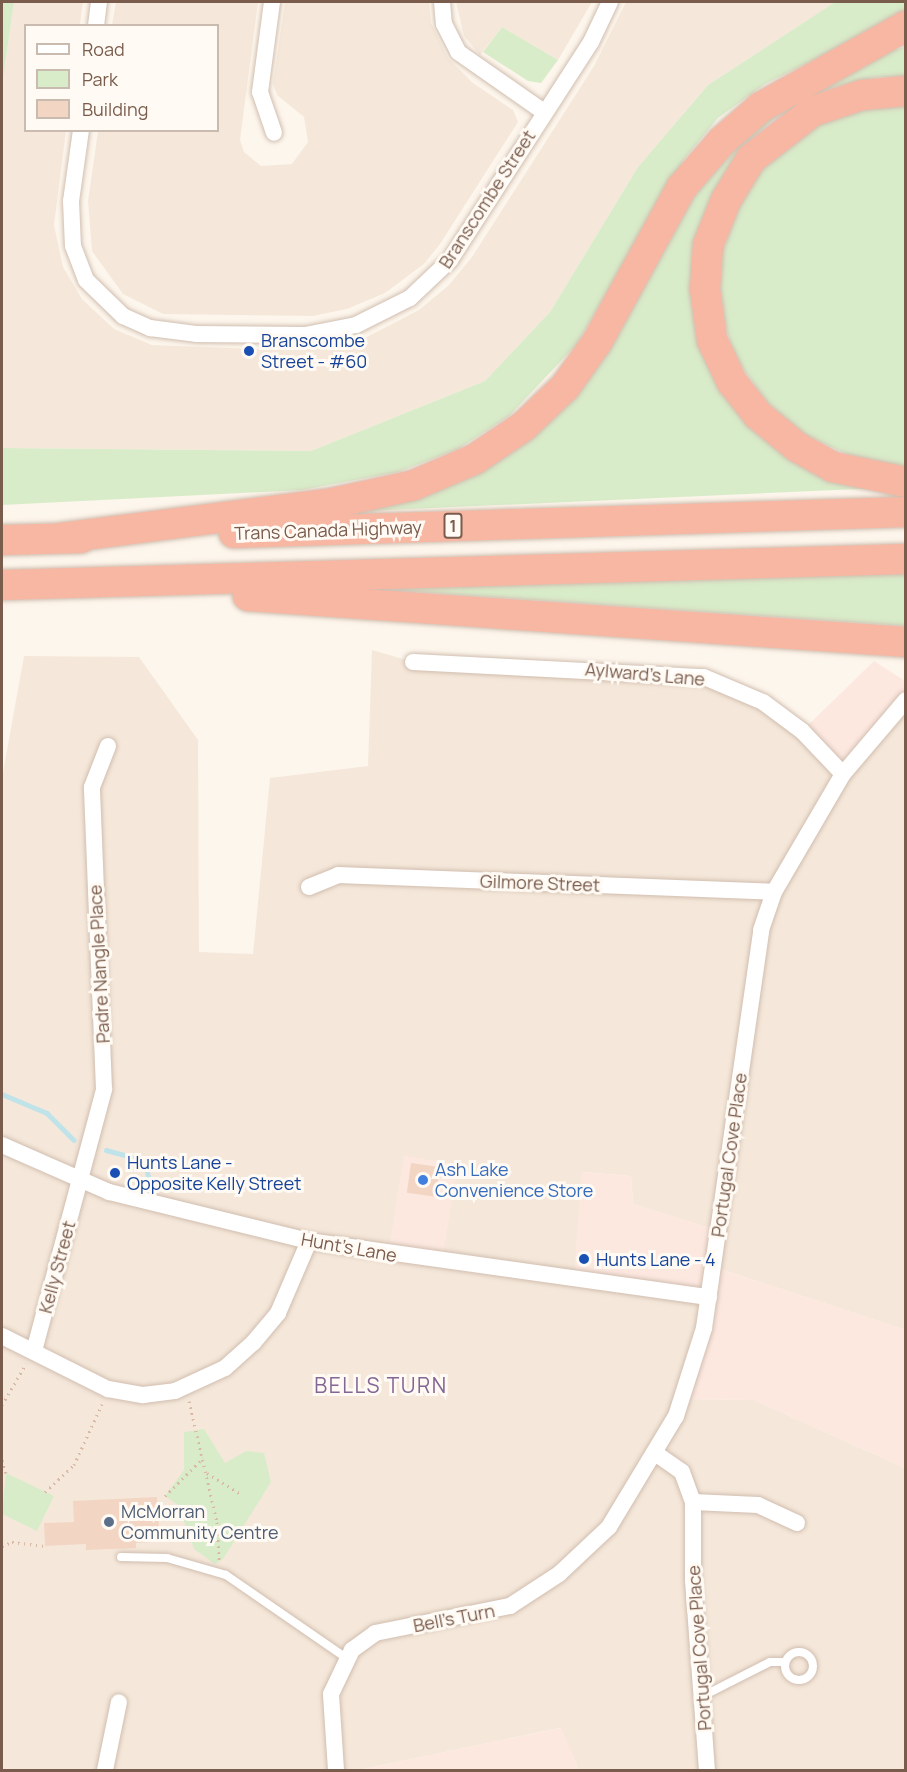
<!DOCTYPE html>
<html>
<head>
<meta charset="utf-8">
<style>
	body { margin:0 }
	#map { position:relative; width:907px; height:1772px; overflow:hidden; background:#fdf6ec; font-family:Manrope,sans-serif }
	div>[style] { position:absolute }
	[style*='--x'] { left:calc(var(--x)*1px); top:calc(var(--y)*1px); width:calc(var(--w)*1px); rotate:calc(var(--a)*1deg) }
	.residential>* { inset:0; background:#f5e8da }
	.commercial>* { inset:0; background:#fde8e0; transform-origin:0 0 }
	.green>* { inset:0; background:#d8ecc9 }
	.stream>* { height:4.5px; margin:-2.25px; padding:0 2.25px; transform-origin:2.25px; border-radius:2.25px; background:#bfe3e8 }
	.building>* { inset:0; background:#f3d5c3; transform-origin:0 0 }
	.path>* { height:3px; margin-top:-1.5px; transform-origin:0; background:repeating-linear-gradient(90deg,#d9b8a5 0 1.5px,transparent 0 6px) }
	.roads { filter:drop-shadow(0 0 2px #d1beb0) drop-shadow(0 0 2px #d1beb0) }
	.service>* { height:8px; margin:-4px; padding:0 4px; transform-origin:4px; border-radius:4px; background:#fff }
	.service>.ring { margin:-4px; padding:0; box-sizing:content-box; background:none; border:8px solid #fff; border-radius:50% }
	.minor>* { height:16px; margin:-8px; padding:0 8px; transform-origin:8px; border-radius:8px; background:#fff }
	.motorway>* { height:30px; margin:-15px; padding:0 15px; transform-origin:15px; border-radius:15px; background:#f7b7a3 }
	.dots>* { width:16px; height:16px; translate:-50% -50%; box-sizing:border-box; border:3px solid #fffaf3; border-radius:50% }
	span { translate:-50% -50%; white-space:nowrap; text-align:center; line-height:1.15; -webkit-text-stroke:6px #fffaf3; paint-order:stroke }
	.shield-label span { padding:2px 4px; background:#fffaf3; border:2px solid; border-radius:4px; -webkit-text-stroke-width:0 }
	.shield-label { font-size:16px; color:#7a5c4d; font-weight:700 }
	.street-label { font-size:18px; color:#7a5c4d }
	.transit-label { font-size:18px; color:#164399 }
	.left { translate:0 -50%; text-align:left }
	.shop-label { font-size:18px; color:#366cbe }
	.service-label { font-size:18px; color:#4e5e75 }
	.quarter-label { font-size:21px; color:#846695; letter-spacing:1.5px }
	.frame { position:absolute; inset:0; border:3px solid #7a5c4d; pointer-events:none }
	.legend { position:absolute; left:24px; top:24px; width:195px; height:108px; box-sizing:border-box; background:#fffaf3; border:2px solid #cabbb1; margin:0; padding:8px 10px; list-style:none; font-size:18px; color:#7a5c4d }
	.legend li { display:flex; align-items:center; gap:12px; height:30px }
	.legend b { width:30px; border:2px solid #cabbb1 }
</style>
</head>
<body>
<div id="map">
	<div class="residential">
		<div style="clip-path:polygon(14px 2px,83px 2px,80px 25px,26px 26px,26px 130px,66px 131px,54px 225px,63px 267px,82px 299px,114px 329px,152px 345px,285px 350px,316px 349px,365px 338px,419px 310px,449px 285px,472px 257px,594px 66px,626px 2px,835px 2px,708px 85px,638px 167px,550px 312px,485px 381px,311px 451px,2px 448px,2px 86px)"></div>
		<div style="clip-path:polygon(116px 2px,258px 2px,240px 140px,244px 152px,261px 166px,292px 164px,308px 142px,304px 117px,277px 95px,273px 84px,285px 2px,429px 2px,431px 23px,448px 58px,473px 83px,513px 110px,518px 122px,440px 244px,424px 264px,385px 293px,347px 309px,313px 316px,163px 314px,123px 294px,92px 251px,88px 201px,98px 131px,218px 130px,218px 26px,112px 25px)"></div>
		<div style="clip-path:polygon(456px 2px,592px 2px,558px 60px,502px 27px,480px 55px,464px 36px)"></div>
		<div style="clip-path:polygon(372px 650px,413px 662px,704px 677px,802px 731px,905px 700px,905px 1330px,714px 1267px,719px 1231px,633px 1204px,631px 1176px,582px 1172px,709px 1297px,684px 1399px,754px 1400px,905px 1468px,905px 1770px,579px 1770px,560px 1728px,359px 1770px,2px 1770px,2px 778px,24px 656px,139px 657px,198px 740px,199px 952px,253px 954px,270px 778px,368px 766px)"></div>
	</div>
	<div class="commercial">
		<div style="clip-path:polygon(874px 661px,905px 681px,905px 700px,843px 774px,802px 731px)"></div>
		<div style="left:404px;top:1156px;width:54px;height:100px;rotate:9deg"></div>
		<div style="clip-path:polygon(582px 1172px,631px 1176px,633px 1204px,720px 1231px,714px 1267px,905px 1330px,905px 1468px,754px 1400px,683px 1399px,709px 1297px,574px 1276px)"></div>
		<div style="clip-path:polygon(561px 1728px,579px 1770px,359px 1770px)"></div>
	</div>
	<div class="green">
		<div style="clip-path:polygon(2px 2px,14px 2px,2px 86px)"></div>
		<div style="clip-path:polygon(835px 2px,905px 2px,905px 15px,765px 84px,718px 118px,685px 158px,577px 344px,509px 416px,458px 449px,398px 472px,302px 490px,2px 505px,2px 448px,311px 451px,485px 381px,550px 312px,638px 167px,708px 85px)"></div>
		<div style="clip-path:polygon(502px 27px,558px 60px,541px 83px,528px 81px,483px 52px)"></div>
		<div style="clip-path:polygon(905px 47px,905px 77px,877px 77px,827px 89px,784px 110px,744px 146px,708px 204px,695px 258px,723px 379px,882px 488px,366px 511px,516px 442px,723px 145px,864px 58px)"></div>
		<div style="clip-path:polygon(905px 98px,905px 467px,851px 456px,801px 433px,766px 401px,734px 356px,722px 313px,718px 269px,726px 223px,746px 183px,826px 112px)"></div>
		<div style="clip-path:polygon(905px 573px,905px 626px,403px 591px,363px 583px)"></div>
		<div style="clip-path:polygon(204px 1429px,225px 1463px,246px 1451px,264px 1453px,271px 1482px,223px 1559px,215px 1564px,194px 1549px,178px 1505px,165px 1496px,184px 1470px,184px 1432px)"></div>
		<div style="clip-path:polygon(6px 1473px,54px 1496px,37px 1531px,2px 1514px)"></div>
	</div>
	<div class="stream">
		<div style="--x:2;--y:1094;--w:49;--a:22.9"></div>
		<div style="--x:47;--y:1113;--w:38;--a:45"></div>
		<div style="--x:106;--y:1150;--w:30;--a:15"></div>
		<div style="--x:135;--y:1158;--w:17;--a:45"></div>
		<div style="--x:147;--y:1170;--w:14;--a:78"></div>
	</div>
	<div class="building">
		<div style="left:411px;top:1163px;width:29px;height:30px;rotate:8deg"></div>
		<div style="clip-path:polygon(157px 1497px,159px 1528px,152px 1529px,152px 1542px,136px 1543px,136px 1548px,86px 1550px,86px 1544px,45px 1546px,44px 1523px,74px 1522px,73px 1501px)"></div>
	</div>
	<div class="path">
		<div style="--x:189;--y:1401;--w:124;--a:77"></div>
		<div style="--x:217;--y:1522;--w:39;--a:87"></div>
		<div style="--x:2;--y:1405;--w:48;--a:-59.7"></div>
		<div style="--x:2;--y:1460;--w:14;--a:73"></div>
		<div style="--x:207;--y:1473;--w:38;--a:32"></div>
		<div style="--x:45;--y:1492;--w:40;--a:-43"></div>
		<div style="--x:74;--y:1465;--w:67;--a:-65.3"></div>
		<div style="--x:165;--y:1496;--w:54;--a:-45"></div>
		<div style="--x:2;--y:1546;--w:11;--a:-22"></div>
		<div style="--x:12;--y:1542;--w:33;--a:7"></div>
	</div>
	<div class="roads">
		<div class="service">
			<div style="--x:121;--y:1557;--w:46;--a:1.2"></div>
			<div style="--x:167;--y:1558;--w:61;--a:16.1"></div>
			<div style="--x:226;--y:1575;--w:145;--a:34.6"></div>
			<div class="ring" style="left:785px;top:1652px;width:20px;height:20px"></div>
			<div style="--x:701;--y:1697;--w:77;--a:-26.9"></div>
			<div style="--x:770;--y:1662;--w:15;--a:0"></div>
		</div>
		<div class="minor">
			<div style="--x:272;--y:2;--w:91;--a:97.6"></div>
			<div style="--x:260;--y:92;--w:43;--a:71.1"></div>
			<div style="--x:442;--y:2;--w:22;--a:85"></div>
			<div style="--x:444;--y:24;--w:31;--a:63"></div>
			<div style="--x:458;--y:52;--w:105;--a:34.9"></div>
			<div style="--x:96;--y:26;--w:24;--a:-83"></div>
			<div style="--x:81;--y:130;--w:72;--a:98"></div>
			<div style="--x:71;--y:201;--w:45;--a:87.5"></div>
			<div style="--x:73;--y:246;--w:36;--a:69"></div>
			<div style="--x:86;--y:280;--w:52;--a:44.2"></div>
			<div style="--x:123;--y:316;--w:30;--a:24"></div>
			<div style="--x:150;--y:328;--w:46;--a:7.4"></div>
			<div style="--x:196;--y:334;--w:109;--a:0.5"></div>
			<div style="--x:305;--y:335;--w:52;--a:-11.1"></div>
			<div style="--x:356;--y:325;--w:60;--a:-26.6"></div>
			<div style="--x:410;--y:298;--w:55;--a:-43.5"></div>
			<div style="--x:450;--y:260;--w:260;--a:-57.1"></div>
			<div style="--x:591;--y:42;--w:44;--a:-64.6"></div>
			<div style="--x:413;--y:662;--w:291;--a:3"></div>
			<div style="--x:704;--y:677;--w:64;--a:23"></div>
			<div style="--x:763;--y:702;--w:49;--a:36.6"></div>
			<div style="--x:802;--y:731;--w:59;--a:46.4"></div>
			<div style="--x:309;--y:887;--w:31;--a:-22"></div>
			<div style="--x:338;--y:875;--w:436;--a:2.2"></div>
			<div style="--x:2;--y:1145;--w:117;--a:23.7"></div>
			<div style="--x:109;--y:1192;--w:206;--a:13.8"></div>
			<div style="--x:309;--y:1241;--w:404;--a:8"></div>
			<div style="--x:2;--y:1336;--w:119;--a:26.6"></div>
			<div style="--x:108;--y:1389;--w:36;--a:10"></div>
			<div style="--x:143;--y:1395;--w:32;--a:-7"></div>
			<div style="--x:175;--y:1391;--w:55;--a:-24.7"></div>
			<div style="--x:225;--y:1368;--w:38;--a:-42"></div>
			<div style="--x:253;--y:1343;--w:39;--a:-50"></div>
			<div style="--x:278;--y:1313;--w:78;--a:-66.7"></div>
			<div style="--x:34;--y:1351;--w:271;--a:-75"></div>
			<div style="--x:104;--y:1089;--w:302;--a:-92.3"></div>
			<div style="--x:92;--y:787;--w:44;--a:-68.7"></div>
			<div style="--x:655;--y:1453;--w:33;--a:35"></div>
			<div style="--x:682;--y:1472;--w:32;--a:70"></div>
			<div style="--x:693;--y:1502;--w:78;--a:90"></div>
			<div style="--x:693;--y:1580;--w:191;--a:85.8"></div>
			<div style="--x:693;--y:1502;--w:65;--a:2.6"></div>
			<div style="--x:758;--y:1505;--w:43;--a:24.8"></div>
			<div style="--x:105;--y:1770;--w:69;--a:-78.4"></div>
			<div style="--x:336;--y:1770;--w:76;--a:-93.8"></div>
			<div style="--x:331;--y:1694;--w:49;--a:-64.5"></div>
			<div style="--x:352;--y:1650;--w:29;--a:-36"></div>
			<div style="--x:375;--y:1633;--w:138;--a:-11.3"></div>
			<div style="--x:510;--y:1606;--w:59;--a:-33.1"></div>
			<div style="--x:559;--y:1574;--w:69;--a:-43.2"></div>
			<div style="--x:609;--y:1527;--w:130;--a:-58.9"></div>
			<div style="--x:676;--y:1416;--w:92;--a:-72.3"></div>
			<div style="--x:704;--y:1328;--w:402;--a:-81.8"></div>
			<div style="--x:761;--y:930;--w:40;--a:-71.1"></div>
			<div style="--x:774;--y:892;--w:137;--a:-59.7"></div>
			<div style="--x:843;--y:774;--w:97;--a:-49.6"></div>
		</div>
		<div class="motorway">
			<div style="--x:906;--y:91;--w:44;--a:174.8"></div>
			<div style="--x:862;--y:95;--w:52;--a:161.9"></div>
			<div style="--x:813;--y:111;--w:78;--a:142.3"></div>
			<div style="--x:751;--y:159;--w:48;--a:121.4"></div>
			<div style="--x:726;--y:200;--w:48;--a:111.8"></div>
			<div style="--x:708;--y:245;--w:44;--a:93.9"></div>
			<div style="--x:705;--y:289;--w:51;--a:82.2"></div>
			<div style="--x:712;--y:340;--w:47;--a:64.5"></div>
			<div style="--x:732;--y:382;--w:42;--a:51.8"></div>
			<div style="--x:758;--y:415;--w:50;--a:39.4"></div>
			<div style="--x:797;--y:447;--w:41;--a:29.1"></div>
			<div style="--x:833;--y:467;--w:75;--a:11.6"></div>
			<div style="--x:234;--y:533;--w:672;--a:-1.79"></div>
			<div style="--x:61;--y:538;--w:274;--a:-7.3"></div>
			<div style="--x:333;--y:503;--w:83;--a:-12.5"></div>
			<div style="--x:414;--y:485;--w:66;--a:-23.1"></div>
			<div style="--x:475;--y:459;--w:59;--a:-34"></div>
			<div style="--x:524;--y:426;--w:57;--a:-43.6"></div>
			<div style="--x:565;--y:387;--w:55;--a:-54.6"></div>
			<div style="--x:597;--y:342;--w:177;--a:-61.3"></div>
			<div style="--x:682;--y:187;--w:61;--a:-49"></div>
			<div style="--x:722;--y:141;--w:52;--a:-41.1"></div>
			<div style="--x:761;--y:107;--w:166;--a:-29.2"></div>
			<div style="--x:2;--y:540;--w:79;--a:-1.5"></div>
			<div style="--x:2;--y:585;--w:904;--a:-1.65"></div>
			<div style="--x:248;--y:596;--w:660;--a:4"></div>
		</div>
	</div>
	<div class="dots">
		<div style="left:249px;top:351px;background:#1a4fb4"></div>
		<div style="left:115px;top:1173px;background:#1a4fb4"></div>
		<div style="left:423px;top:1180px;background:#3f7fe0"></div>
		<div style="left:584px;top:1259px;background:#1a4fb4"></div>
		<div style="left:109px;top:1522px;background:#5c6f8a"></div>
	</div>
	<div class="shield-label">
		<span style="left:453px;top:526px">1</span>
	</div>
	<div class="street-label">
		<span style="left:487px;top:199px;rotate:-57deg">Branscombe Street</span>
		<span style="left:328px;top:530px;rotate:-2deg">Trans Canada Highway</span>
		<span style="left:645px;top:674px;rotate:5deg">Aylward's Lane</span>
		<span style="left:540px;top:883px;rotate:2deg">Gilmore Street</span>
		<span style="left:99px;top:964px;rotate:-93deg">Padre Nangle Place</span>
		<span style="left:729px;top:1155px;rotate:-82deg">Portugal Cove Place</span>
		<span style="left:349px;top:1247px;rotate:10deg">Hunt's Lane</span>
		<span style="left:57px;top:1267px;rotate:-75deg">Kelly Street</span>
		<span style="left:454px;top:1618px;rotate:-11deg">Bell's Turn</span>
		<span style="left:699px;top:1648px;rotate:-94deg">Portugal Cove Place</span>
	</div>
	<div class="transit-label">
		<span class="left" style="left:261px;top:351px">Branscombe<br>Street - #60</span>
		<span class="left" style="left:127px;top:1173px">Hunts Lane -<br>Opposite Kelly Street</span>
		<span class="left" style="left:596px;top:1259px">Hunts Lane - 4</span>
	</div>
	<div class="shop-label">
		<span class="left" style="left:435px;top:1180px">Ash Lake<br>Convenience Store</span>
	</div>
	<div class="service-label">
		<span class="left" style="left:121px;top:1522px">McMorran<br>Community Centre</span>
	</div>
	<div class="quarter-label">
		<span style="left:381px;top:1385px">BELLS TURN</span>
	</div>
	<div class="frame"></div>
	<ul class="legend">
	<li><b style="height:8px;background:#fff"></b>Road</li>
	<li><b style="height:16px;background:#d8ecc9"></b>Park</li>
	<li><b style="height:16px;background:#f3d5c3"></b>Building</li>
	</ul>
</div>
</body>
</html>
